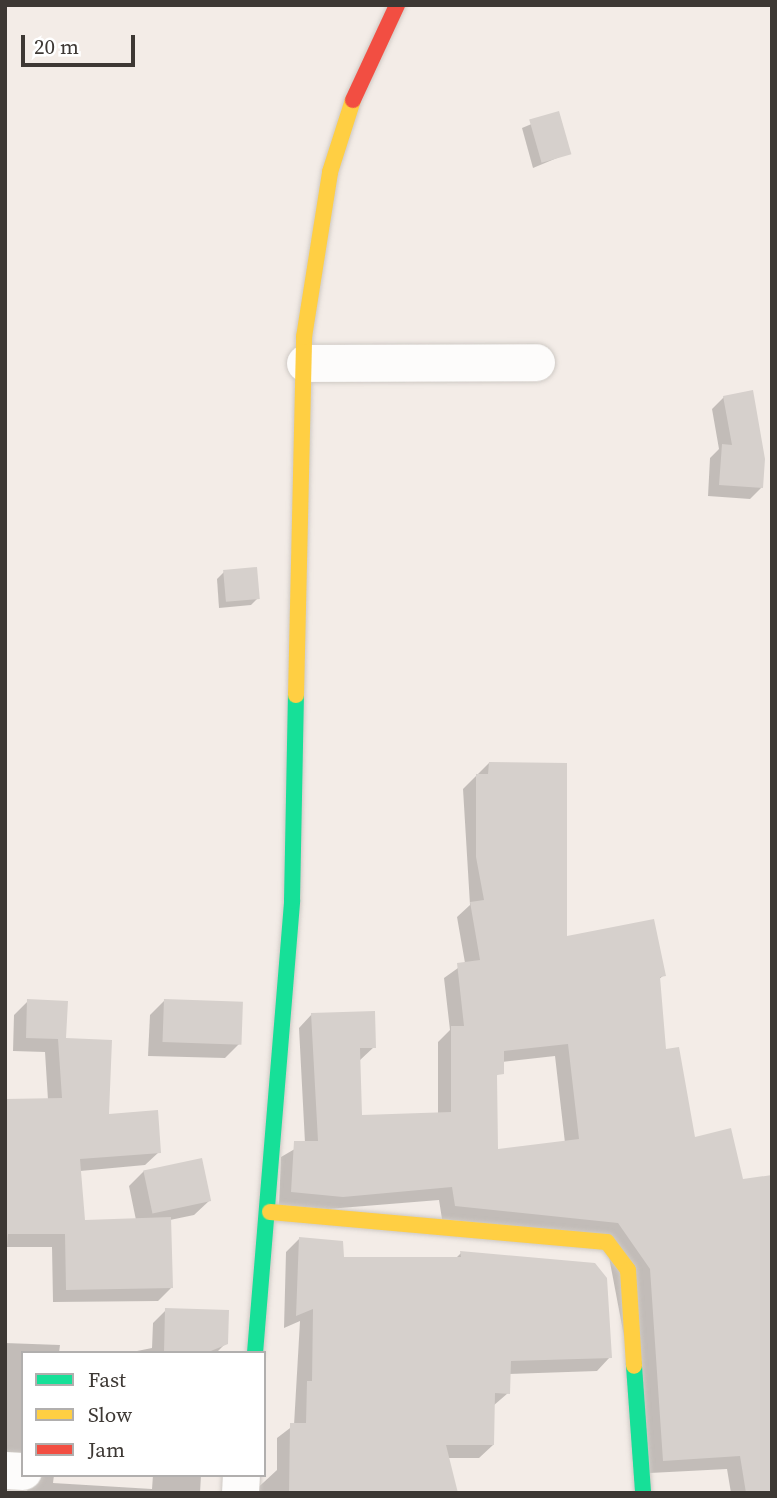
<!DOCTYPE html>
<html>
<head>
<meta charset="utf-8">
<style>
	body { margin:0 }
	#map { position:relative; width:777px; height:1498px; overflow:hidden; background:#f3ece7; font-family:"Source Serif 4",serif }
	div>[style] { position:absolute }
	[style*='--x'] { left:calc(var(--x)*1px); top:calc(var(--y)*1px); width:calc(var(--w)*1px); rotate:calc(var(--a)*1deg) }
	.shadow>* { inset:0; background:#0003 }
	.building>* { inset:0; background:#d6d0cc; transform-origin:0 0 }
	.roads { filter:drop-shadow(0 0 2px #cec9c4) drop-shadow(0 0 2px #cec9c4) }
	.street>* { height:37px; margin:-18.5px; padding:0 18.5px; transform-origin:18.5px; border-radius:18.5px; background:#fdfcfb }
	.fast>* { height:16px; margin:-8px; padding:0 8px; transform-origin:8px; border-radius:8px; background:#16e098 }
	.slow>* { height:16px; margin:-8px; padding:0 8px; transform-origin:8px; border-radius:8px; background:#ffcf43 }
	.jam>* { height:16px; margin:-8px; padding:0 8px; transform-origin:8px; border-radius:8px; background:#f24e42 }
	span { translate:-50% -50%; white-space:nowrap; text-align:center; line-height:1.15; -webkit-text-stroke:7px #fff; paint-order:stroke }
	.frame { position:absolute; inset:0; border:7px solid #3d3834; pointer-events:none }
	.legend { position:absolute; left:21px; top:1351px; width:245px; height:126px; box-sizing:border-box; background:#fff; border:2px solid #b1afae; margin:0; padding:9px 12px; list-style:none; font-size:21px; color:#3d3834 }
	.legend li { display:flex; align-items:center; gap:14px; height:35px }
	.legend b { width:35px; border:2px solid #b1afae }
	.scale { position:absolute; left:21px; top:35px; width:114px; height:32px; box-sizing:border-box; border:4px solid #3d3834; border-top:0; padding-left:9px; font-size:21px; line-height:24px; white-space:nowrap; color:#3d3834; -webkit-text-stroke:5px #fff; paint-order:stroke }
</style>
</head>
<body>
<div id="map">
	<div class="shadow">
		<div style="clip-path:polygon(558px 113px,569px 153px,533px 168px,522px 128px)"></div>
		<div style="clip-path:polygon(724px 397px,762px 487px,750px 499px,708px 496px,710px 458px,719px 449px,712px 409px)"></div>
		<div style="clip-path:polygon(224px 572px,258px 598px,251px 605px,219px 608px,217px 579px)"></div>
		<div style="clip-path:polygon(evenodd,489px 763px,565px 938px,664px 975px,658px 980px,665px 1051px,693px 1139px,742px 1181px,772px 1493px,731px 1493px,727px 1469px,650px 1473px,605px 1236px,442px 1219px,439px 1200px,328px 1209px,279px 1205px,281px 1157px,305px 1143px,299px 1028px,312px 1014px,374px 1047px,359px 1061px,360px 1117px,438px 1114px,438px 1042px,450px 1030px,444px 978px,465px 963px,457px 917px,470px 905px,463px 789px,489px 763px,555px 1056px,565px 1143px,496px 1151px,495px 1081px,502px 1062px,555px 1056px)"></div>
		<div style="clip-path:polygon(28px 1001px,65px 1040px,107px 1116px,159px 1152px,145px 1165px,80px 1171px,83px 1221px,136px 1220px,129px 1186px,144px 1171px,209px 1201px,194px 1215px,170px 1220px,171px 1288px,158px 1301px,53px 1302px,52px 1247px,7px 1247px,11px 1114px,48px 1100px,45px 1052px,13px 1051px,14px 1015px)"></div>
		<div style="clip-path:polygon(164px 1001px,239px 1044px,225px 1058px,148px 1056px,150px 1015px)"></div>
		<div style="clip-path:polygon(300px 1238px,342px 1258px,455px 1259px,461px 1253px,610px 1357px,597px 1371px,509px 1374px,508px 1393px,493px 1406px,493px 1445px,479px 1458px,448px 1458px,456px 1493px,252px 1493px,277px 1470px,277px 1438px,294px 1425px,300px 1321px,284px 1328px,286px 1252px)"></div>
		<div style="clip-path:polygon(166px 1310px,226px 1343px,216px 1353px,127px 1353px,152px 1348px,153px 1323px)"></div>
		<div style="clip-path:polygon(5px 1343px,60px 1345px,59px 1353px,23px 1353px,23px 1471px,5px 1460px)"></div>
		<div style="clip-path:polygon(28px 1475px,54px 1475px,53px 1483px,152px 1489px,153px 1475px,201px 1475px,200px 1493px,24px 1493px,30px 1488px)"></div>
	</div>
	<div class="building">
		<div style="left:559px;top:111px;width:45px;height:31px;rotate:74deg"></div>
		<div style="clip-path:polygon(753px 390px,765px 459px,763px 488px,719px 485px,722px 444px,732px 445px,723px 396px)"></div>
		<div style="left:257px;top:567px;width:32px;height:34px;rotate:85deg"></div>
		<div style="clip-path:polygon(evenodd,489px 762px,567px 763px,567px 936px,654px 919px,666px 976px,660px 977px,666px 1049px,679px 1047px,695px 1137px,731px 1128px,743px 1179px,772px 1175px,772px 1493px,746px 1493px,740px 1456px,663px 1461px,650px 1269px,618px 1223px,455px 1206px,452px 1187px,343px 1197px,291px 1192px,294px 1141px,318px 1141px,311px 1013px,375px 1011px,376px 1048px,360px 1048px,362px 1115px,451px 1112px,451px 1026px,464px 1026px,457px 963px,480px 960px,470px 902px,484px 900px,476px 857px,476px 774px,488px 774px,489px 762px,568px 1044px,579px 1139px,498px 1149px,497px 1075px,504px 1074px,504px 1051px,568px 1044px)"></div>
		<div style="clip-path:polygon(27px 999px,68px 1001px,66px 1038px,112px 1040px,109px 1114px,158px 1110px,161px 1153px,80px 1159px,85px 1220px,171px 1217px,173px 1288px,66px 1290px,65px 1234px,5px 1234px,5px 1099px,62px 1098px,58px 1039px,26px 1038px)"></div>
		<div style="left:164px;top:999px;width:79px;height:43px;rotate:2deg"></div>
		<div style="left:202px;top:1158px;width:44px;height:60px;rotate:78deg"></div>
		<div style="clip-path:polygon(299px 1237px,343px 1241px,344px 1257px,461px 1257px,460px 1251px,595px 1263px,607px 1278px,612px 1358px,511px 1361px,510px 1394px,495px 1393px,494px 1445px,446px 1445px,458px 1493px,289px 1493px,290px 1423px,306px 1423px,307px 1381px,312px 1381px,313px 1309px,296px 1316px)"></div>
		<div style="clip-path:polygon(165px 1308px,229px 1310px,228px 1344px,206px 1353px,164px 1353px)"></div>
	</div>
	<div class="roads">
		<div class="street">
			<div style="--x:305;--y:363;--w:231;--a:-0.2"></div>
			<div style="--x:5;--y:1470;--w:18;--a:3"></div>
			<div style="--x:240;--y:1493;--w:18;--a:-87"></div>
		</div>
		<div class="fast">
			<div style="--x:255;--y:1353;--w:454;--a:-85.3"></div>
			<div style="--x:292;--y:901;--w:206;--a:-88.9"></div>
			<div style="--x:634;--y:1366;--w:127;--a:85.9"></div>
		</div>
		<div class="slow">
			<div style="--x:296;--y:695;--w:358;--a:-88.7"></div>
			<div style="--x:304;--y:337;--w:167;--a:-81"></div>
			<div style="--x:330;--y:172;--w:76;--a:-72.3"></div>
			<div style="--x:270;--y:1212;--w:338;--a:5.1"></div>
			<div style="--x:607;--y:1242;--w:35;--a:53"></div>
			<div style="--x:628;--y:1270;--w:96;--a:86.4"></div>
		</div>
		<div class="jam">
			<div style="--x:353;--y:100;--w:105;--a:-65.1"></div>
		</div>
	</div>
	<div class="frame"></div>
	<ul class="legend">
	<li><b style="height:9px;background:#16e098"></b>Fast</li>
	<li><b style="height:9px;background:#ffcf43"></b>Slow</li>
	<li><b style="height:9px;background:#f24e42"></b>Jam</li>
	</ul>
	<div class="scale">20 m</div>
</div>
</body>
</html>
